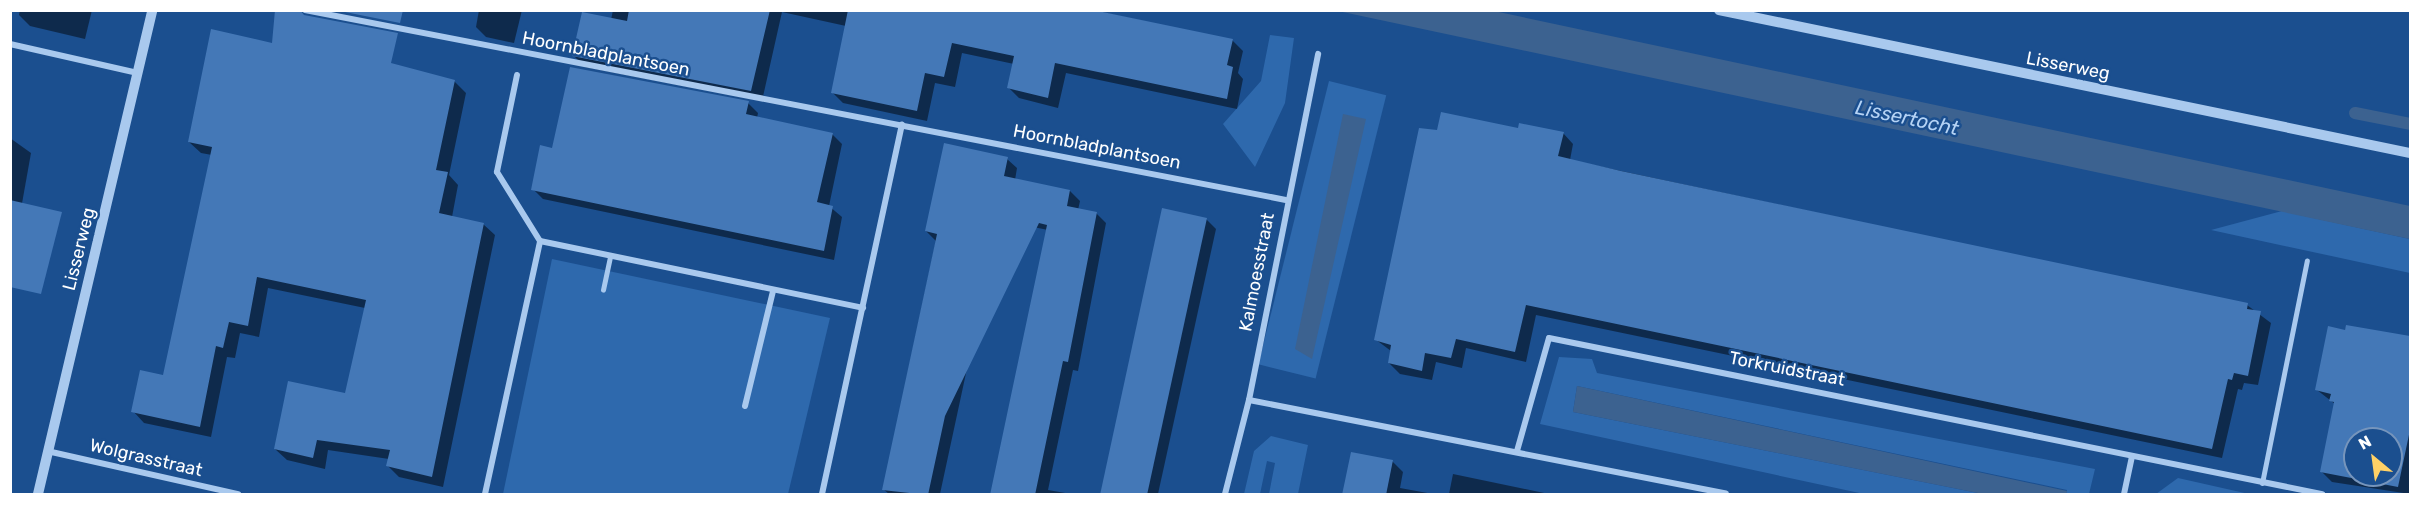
<!DOCTYPE html>
<html>
<head>
<meta charset="utf-8">
<style>
	body { margin:0 }
	#map { position:relative; width:2421px; height:505px; overflow:hidden; background:#1b4f8f; font-family:Rubik,sans-serif }
	div>[style] { position:absolute }
	[style*='--x'] { left:calc(var(--x)*1px); top:calc(var(--y)*1px); width:calc(var(--w)*1px); rotate:calc(var(--a)*1deg) }
	.green>* { inset:0; background:#2e69ad; transform-origin:0 0 }
	.water>* { inset:0; background:#3c6290 }
	.shadow>* { inset:0; background:#0007 }
	.stream>* { height:12px; margin:-6px; padding:0 6px; transform-origin:6px; border-radius:6px; background:#3c6290 }
	.building>* { inset:0; background:#4478b7 }
	.service>* { height:4.5px; margin:-2.25px; padding:0 2.25px; transform-origin:2.25px; border-radius:2.25px; background:#a9c9ee }
	.pedestrian>* { height:5px; margin:-2.5px; padding:0 2.5px; transform-origin:2.5px; border-radius:2.5px; background:#a9c9ee }
	.minor>* { height:6px; margin:-3px; padding:0 3px; transform-origin:3px; border-radius:3px; background:#a9c9ee }
	.tertiary>* { height:10px; margin:-5px; padding:0 5px; transform-origin:5px; border-radius:5px; background:#a9c9ee }
	span { translate:-50% -50%; white-space:nowrap; text-align:center; line-height:1.15; -webkit-text-stroke:5px #1b4f8f; paint-order:stroke }
	.street-label { font-size:18px; color:#fff }
	.water-label { font-size:20px; color:#b5d3f5; font-style:italic }
	.frame { position:absolute; inset:0; border:12px solid #fff; pointer-events:none }
	.north { position:absolute; left:2343px; top:427px; width:60px; height:60px; box-sizing:border-box; background:#1b4f8f; border:2px solid #7695bc; border-radius:50%; rotate:331deg; font-size:16px; font-weight:700; line-height:24px; text-align:center; color:#fff }
	.north::after { content:''; display:block; margin:auto; width:21px; height:27px; background:#ffd166; clip-path:polygon(50% 0,100% 100%,50% 72%,0 100%) }
</style>
</head>
<body>
<div id="map">
	<div class="green">
		<div style="clip-path:polygon(1270px 35px,1294px 38px,1285px 103px,1255px 167px,1223px 124px,1261px 81px)"></div>
		<div style="left:1329px;top:81px;width:59px;height:292px;rotate:14deg"></div>
		<div style="clip-path:polygon(2282px 211px,2410px 239px,2410px 273px,2211px 230px)"></div>
		<div style="clip-path:polygon(552px 259px,830px 318px,788px 494px,503px 494px)"></div>
		<div style="clip-path:polygon(1559px 357px,1592px 359px,1597px 373px,2095px 469px,2089px 494px,2066px 494px,2067px 490px,1577px 386px,1573px 412px,1983px 494px,1864px 494px,1540px 424px)"></div>
		<div style="clip-path:polygon(1271px 436px,1308px 445px,1298px 494px,1269px 494px,1275px 463px,1267px 461px,1260px 494px,1244px 494px,1254px 451px)"></div>
		<div style="clip-path:polygon(2178px 478px,2249px 494px,2156px 494px)"></div>
	</div>
	<div class="water">
		<div style="clip-path:polygon(1338px 11px,1494px 11px,2410px 206px,2410px 239px)"></div>
		<div style="clip-path:polygon(1343px 114px,1366px 119px,1312px 359px,1295px 349px)"></div>
		<div style="clip-path:polygon(1577px 386px,2067px 491px,2066px 494px,1983px 494px,1573px 412px)"></div>
	</div>
	<div class="shadow">
		<div style="clip-path:polygon(20px 10px,92px 10px,85px 39px,30px 26px,19px 15px)"></div>
		<div style="clip-path:polygon(479px 10px,522px 10px,514px 43px,486px 37px,476px 27px)"></div>
		<div style="clip-path:polygon(613px 10px,1091px 10px,1232px 40px,1243px 51px,1238px 73px,1243px 79px,1237px 109px,1066px 73px,1058px 108px,1019px 98px,1009px 88px,1014px 64px,962px 53px,955px 87px,935px 83px,927px 121px,843px 103px,832px 92px,846px 26px,782px 12px,762px 101px,585px 67px,574px 56px,611px 20px)"></div>
		<div style="clip-path:polygon(454px 81px,466px 93px,449px 175px,458px 185px,452px 217px,483px 224px,495px 235px,443px 487px,399px 477px,388px 466px,389px 459px,328px 450px,325px 469px,287px 460px,275px 449px,347px 395px,365px 308px,268px 288px,259px 337px,240px 333px,235px 358px,227px 357px,211px 437px,144px 423px,133px 411px,165px 377px,212px 155px,201px 153px,189px 142px)"></div>
		<div style="clip-path:polygon(748px 103px,758px 113px,757px 118px,832px 134px,842px 144px,829px 206px,842px 217px,834px 260px,543px 199px,533px 189px,553px 149px)"></div>
		<div style="clip-path:polygon(1519px 130px,1563px 133px,1573px 144px,1570px 160px,2247px 305px,2271px 323px,2258px 385px,2244px 383px,2242px 390px,2238px 389px,2222px 458px,1536px 315px,1526px 362px,1466px 348px,1462px 368px,1436px 362px,1432px 380px,1400px 374px,1389px 363px,1391px 351px,1375px 339px,1438px 132px)"></div>
		<div style="clip-path:polygon(10px 138px,31px 153px,21px 209px,10px 207px)"></div>
		<div style="clip-path:polygon(1007px 159px,1017px 168px,1015px 180px,1070px 191px,1080px 201px,1078px 210px,1096px 213px,1106px 223px,1078px 371px,1073px 370px,1048px 490px,1071px 494px,991px 494px,1048px 230px,999px 220px,940px 494px,889px 494px,883px 489px,936px 241px,926px 231px)"></div>
		<div style="clip-path:polygon(1206px 219px,1216px 229px,1158px 494px,1101px 494px)"></div>
		<div style="clip-path:polygon(evenodd,2347px 326px,2410px 340px,2410px 494px,2332px 482px,2321px 471px,2335px 404px,2317px 390px,2347px 326px,2355px 439px,2391px 439px,2391px 475px,2355px 475px,2355px 439px)"></div>
		<div style="clip-path:polygon(1392px 461px,1403px 472px,1400px 488px,1433px 494px,1344px 494px)"></div>
		<div style="clip-path:polygon(1453px 474px,1549px 494px,1449px 494px)"></div>
	</div>
	<div class="stream">
		<div style="--x:2355;--y:113;--w:56;--a:11.3"></div>
	</div>
	<div class="building">
		<div style="clip-path:polygon(275px 10px,300px 10px,304px 15px,398px 33px,391px 63px,455px 80px,436px 170px,448px 172px,439px 213px,484px 223px,432px 477px,386px 466px,390px 450px,317px 440px,313px 458px,274px 449px,288px 381px,345px 393px,366px 300px,257px 277px,248px 326px,229px 322px,223px 348px,216px 346px,200px 427px,131px 412px,140px 370px,163px 375px,212px 147px,188px 142px,211px 29px,272px 43px)"></div>
		<div style="clip-path:polygon(335px 10px,403px 10px,400px 23px)"></div>
		<div style="clip-path:polygon(629px 10px,770px 10px,751px 91px,572px 56px,582px 12px,627px 21px)"></div>
		<div style="clip-path:polygon(848px 10px,1093px 10px,1233px 39px,1227px 65px,1233px 67px,1227px 99px,1055px 63px,1048px 98px,1007px 88px,1014px 56px,952px 43px,944px 77px,925px 73px,917px 111px,831px 93px)"></div>
		<div style="clip-path:polygon(570px 67px,749px 101px,746px 114px,833px 133px,817px 202px,833px 206px,824px 251px,531px 190px,540px 145px,552px 148px)"></div>
		<div style="clip-path:polygon(1441px 112px,1518px 128px,1519px 123px,1564px 132px,1558px 156px,1621px 171px,2248px 303px,2247px 309px,2261px 311px,2248px 376px,2234px 373px,2232px 380px,2228px 379px,2212px 449px,1526px 305px,1515px 352px,1456px 339px,1451px 358px,1425px 353px,1422px 371px,1388px 363px,1391px 345px,1374px 340px,1419px 128px,1437px 130px)"></div>
		<div style="clip-path:polygon(944px 143px,1008px 157px,1004px 176px,1070px 190px,1067px 206px,1097px 212px,1068px 362px,1063px 361px,1035px 495px,990px 495px,1047px 225px,1039px 223px,945px 416px,928px 495px,882px 490px,937px 234px,925px 231px)"></div>
		<div style="clip-path:polygon(10px 200px,62px 212px,41px 294px,10px 287px)"></div>
		<div style="clip-path:polygon(1162px 208px,1207px 218px,1160px 435px,1147px 495px,1100px 495px)"></div>
		<div style="clip-path:polygon(evenodd,2346px 325px,2410px 336px,2410px 430px,2398px 487px,2320px 472px,2334px 402px,2329px 401px,2331px 394px,2315px 390px,2328px 326px,2345px 330px,2346px 325px,2355px 439px,2391px 439px,2391px 475px,2355px 475px,2355px 439px)"></div>
		<div style="clip-path:polygon(1351px 452px,1393px 460px,1386px 495px,1342px 495px)"></div>
	</div>
	<div class="service">
		<div style="--x:603;--y:290;--w:35;--a:-78"></div>
	</div>
	<div class="pedestrian">
		<div style="--x:2262;--y:483;--w:227;--a:-78.6"></div>
	</div>
	<div class="minor">
		<div style="--x:305;--y:10;--w:999;--a:10.96"></div>
		<div style="--x:10;--y:44;--w:131;--a:12.8"></div>
		<div style="--x:517;--y:75;--w:99;--a:101.7"></div>
		<div style="--x:497;--y:172;--w:81;--a:58.1"></div>
		<div style="--x:1249;--y:400;--w:486;--a:11.1"></div>
		<div style="--x:745;--y:406;--w:118;--a:-76.3"></div>
		<div style="--x:47;--y:451;--w:196;--a:12.7"></div>
		<div style="--x:1517;--y:451;--w:117;--a:-74.2"></div>
		<div style="--x:1549;--y:338;--w:789;--a:11.41"></div>
		<div style="--x:485;--y:494;--w:259;--a:-77.7"></div>
		<div style="--x:540;--y:241;--w:330;--a:11.7"></div>
		<div style="--x:822;--y:494;--w:378;--a:-77.8"></div>
		<div style="--x:1225;--y:494;--w:97;--a:-75.7"></div>
		<div style="--x:1249;--y:400;--w:353;--a:-78.7"></div>
		<div style="--x:2124;--y:494;--w:38;--a:-78"></div>
	</div>
	<div class="tertiary">
		<div style="--x:1719;--y:10;--w:706;--a:11.69"></div>
		<div style="--x:38;--y:494;--w:497;--a:-76.7"></div>
	</div>
	<div class="street-label">
		<span style="left:606px;top:54px;rotate:11deg">Hoornbladplantsoen</span>
		<span style="left:2068px;top:66px;rotate:11deg">Lisserweg</span>
		<span style="left:1097px;top:147px;rotate:11deg">Hoornbladplantsoen</span>
		<span style="left:79px;top:249px;rotate:-76deg">Lisserweg</span>
		<span style="left:1257px;top:272px;rotate:-79deg">Kalmoesstraat</span>
		<span style="left:1787px;top:369px;rotate:11deg">Torkruidstraat</span>
		<span style="left:146px;top:458px;rotate:13deg">Wolgrasstraat</span>
	</div>
	<div class="water-label">
		<span style="left:1907px;top:118px;rotate:12deg">Lissertocht</span>
	</div>
	<div class="frame"></div>
	<div class="north">N</div>
</div>
</body>
</html>
